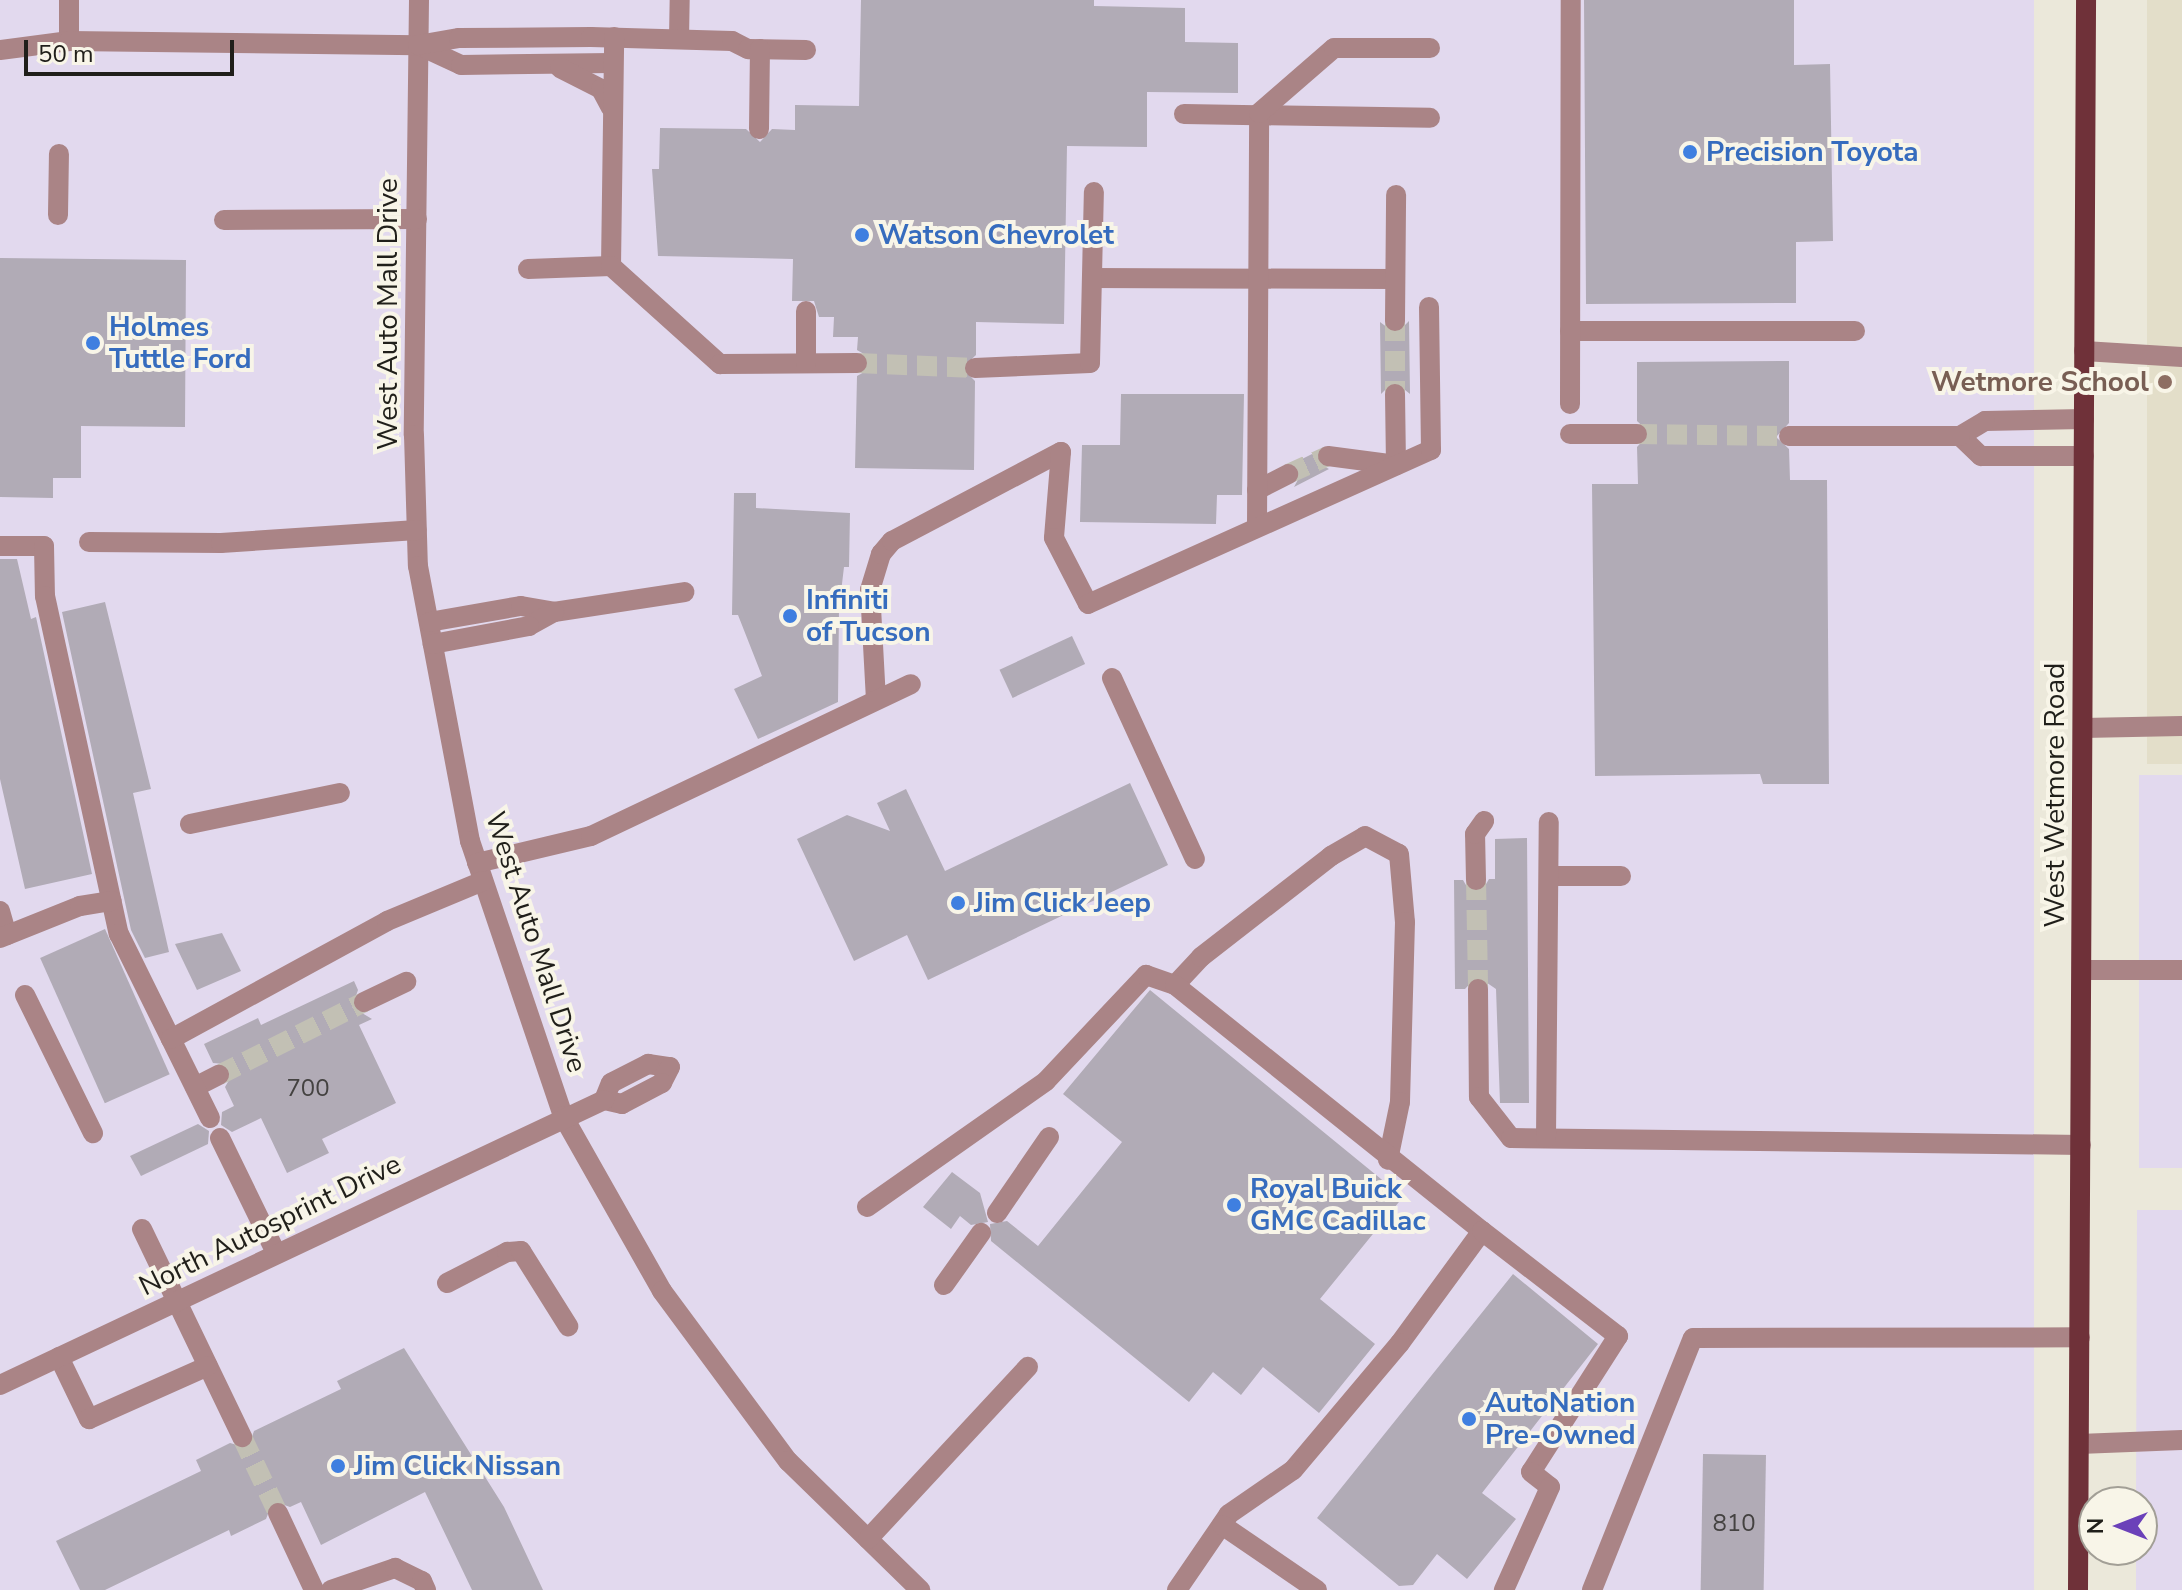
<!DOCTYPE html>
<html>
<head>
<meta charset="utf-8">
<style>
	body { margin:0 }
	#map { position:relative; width:2182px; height:1590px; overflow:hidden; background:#ebe8da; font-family:"Nunito Sans",sans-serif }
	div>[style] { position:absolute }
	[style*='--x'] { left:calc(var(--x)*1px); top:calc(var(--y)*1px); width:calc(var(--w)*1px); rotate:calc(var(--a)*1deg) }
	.commercial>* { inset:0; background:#e2d9ee; transform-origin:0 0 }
	.built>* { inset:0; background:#e3dec9; transform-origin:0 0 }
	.building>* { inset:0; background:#b1abb6; transform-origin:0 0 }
	.minor-tunnel>* { height:20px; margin-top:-10px; transform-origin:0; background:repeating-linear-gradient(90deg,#c2c0b4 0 20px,transparent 0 30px) }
	.minor>* { height:20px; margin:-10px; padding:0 10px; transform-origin:10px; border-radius:10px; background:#aa8486 }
	.major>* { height:20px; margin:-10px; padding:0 10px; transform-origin:10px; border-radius:10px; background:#6f3139 }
	.dots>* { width:22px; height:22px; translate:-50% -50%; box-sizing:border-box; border:4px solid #f8f5e8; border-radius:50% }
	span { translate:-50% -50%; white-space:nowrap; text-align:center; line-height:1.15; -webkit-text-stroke:8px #f8f5e8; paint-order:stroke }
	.number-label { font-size:24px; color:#444241 }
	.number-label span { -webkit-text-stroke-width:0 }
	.shop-label { font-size:28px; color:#366cbe; font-weight:700 }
	.left { translate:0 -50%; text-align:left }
	.street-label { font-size:28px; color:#201f1a }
	.education-label { font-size:28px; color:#785e54; font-weight:700 }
	.right { translate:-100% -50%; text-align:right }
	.north { position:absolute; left:2078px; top:1486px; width:80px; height:80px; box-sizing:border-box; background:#f8f5e8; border:2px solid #a29f96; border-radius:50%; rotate:270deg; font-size:22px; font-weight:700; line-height:32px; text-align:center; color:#201f1a }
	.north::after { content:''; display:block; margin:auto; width:28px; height:36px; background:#6b41b9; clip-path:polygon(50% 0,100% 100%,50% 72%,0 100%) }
	.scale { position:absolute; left:24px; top:40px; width:210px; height:36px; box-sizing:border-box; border:4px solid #201f1a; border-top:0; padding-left:10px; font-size:24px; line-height:28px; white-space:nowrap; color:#201f1a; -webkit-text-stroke:6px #f8f5e8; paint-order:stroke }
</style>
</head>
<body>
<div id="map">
	<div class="commercial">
		<div style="left:0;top:0;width:2034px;height:1590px"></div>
		<div style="left:2182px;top:775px;width:393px;height:43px;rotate:90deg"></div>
		<div style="clip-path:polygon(2137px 1210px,2182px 1210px,2182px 1590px,2136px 1590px,2136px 1550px,2142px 1550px,2142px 1502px,2136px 1502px)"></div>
	</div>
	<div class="built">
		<div style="left:2147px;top:0;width:35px;height:764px"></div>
	</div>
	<div class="building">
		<div style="clip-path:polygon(861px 0,1094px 0,1094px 6px,1185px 8px,1185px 42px,1238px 43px,1238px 93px,1147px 92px,1147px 147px,1067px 146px,1064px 324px,976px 322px,976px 355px,962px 368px,975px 381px,974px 470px,855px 468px,857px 376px,868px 370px,869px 357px,857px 350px,858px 337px,833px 337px,834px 317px,819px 317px,814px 301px,792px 301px,793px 259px,658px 256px,652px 169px,659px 169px,660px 128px,746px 129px,760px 142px,772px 129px,795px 130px,795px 105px,859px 106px)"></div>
		<div style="clip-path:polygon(1584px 0,1794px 0,1794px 65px,1830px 64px,1833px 241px,1796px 242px,1796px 303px,1586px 304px)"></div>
		<div style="clip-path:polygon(0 258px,186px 260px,185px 427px,81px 426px,81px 478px,53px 478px,53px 498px,0 497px)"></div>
		<div style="clip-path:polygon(1409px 321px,1410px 394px,1394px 381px,1381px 394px,1380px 322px,1396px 334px)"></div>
		<div style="clip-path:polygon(1789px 361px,1789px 423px,1776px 437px,1789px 449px,1790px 480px,1827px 480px,1829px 784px,1763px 784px,1760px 774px,1595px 776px,1592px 484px,1638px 484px,1637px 447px,1650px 433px,1637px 421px,1637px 362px)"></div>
		<div style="clip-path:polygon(1121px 394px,1244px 394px,1242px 495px,1217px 495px,1216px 524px,1080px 522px,1082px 445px,1120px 445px)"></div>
		<div style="clip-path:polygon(1316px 452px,1316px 462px,1329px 469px,1294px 487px,1301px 474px,1294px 463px)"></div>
		<div style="clip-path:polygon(734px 493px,756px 493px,756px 508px,850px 513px,849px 567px,844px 567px,839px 609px,838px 702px,758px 739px,734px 689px,762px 676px,738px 615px,732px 615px)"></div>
		<div style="clip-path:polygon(0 559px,17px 559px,31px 619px,36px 617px,92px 874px,25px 889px,0 779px)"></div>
		<div style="clip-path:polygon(105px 602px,151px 789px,133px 793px,169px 952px,145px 958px,131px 930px,62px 612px)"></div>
		<div style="left:1072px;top:636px;width:31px;height:80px;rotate:65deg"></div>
		<div style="clip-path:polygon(1130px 783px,1168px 865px,928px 980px,907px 935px,854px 961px,797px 839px,847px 815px,890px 831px,877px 803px,906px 789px,945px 871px)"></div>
		<div style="clip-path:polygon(1527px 838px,1529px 1103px,1500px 1103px,1496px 989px,1477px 976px,1465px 989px,1455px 989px,1454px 880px,1463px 880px,1470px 892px,1482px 891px,1489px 879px,1495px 879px,1495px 839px)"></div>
		<div style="left:105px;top:929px;width:159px;height:71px;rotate:66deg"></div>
		<div style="clip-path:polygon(222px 933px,241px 971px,197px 990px,175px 944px)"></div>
		<div style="clip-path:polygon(354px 981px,358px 990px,352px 1007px,372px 1019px,359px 1025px,396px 1103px,322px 1139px,329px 1153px,287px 1173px,261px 1118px,232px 1132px,221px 1125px,222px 1112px,234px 1106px,225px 1087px,232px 1075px,225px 1064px,213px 1063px,204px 1044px,258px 1018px,261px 1025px)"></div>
		<div style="clip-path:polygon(1150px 990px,1403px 1197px,1320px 1299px,1375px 1344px,1319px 1413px,1263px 1367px,1241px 1395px,1213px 1372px,1189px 1402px,991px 1241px,990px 1224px,1007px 1221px,1038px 1246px,1122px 1142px,1063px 1094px)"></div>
		<div style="clip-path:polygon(198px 1124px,209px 1131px,208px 1144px,141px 1176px,130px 1156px)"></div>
		<div style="clip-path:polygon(952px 1172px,980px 1193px,988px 1222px,971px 1225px,960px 1216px,951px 1229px,923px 1207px)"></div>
		<div style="clip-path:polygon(1513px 1274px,1598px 1344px,1482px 1493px,1516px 1519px,1467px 1579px,1437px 1554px,1413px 1585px,1399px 1586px,1317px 1518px)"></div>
		<div style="clip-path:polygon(404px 1348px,504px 1507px,543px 1590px,472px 1590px,425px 1492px,321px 1545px,301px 1502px,290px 1507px,273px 1501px,266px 1519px,231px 1536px,229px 1530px,105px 1590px,80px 1590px,56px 1541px,201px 1471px,196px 1460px,230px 1443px,248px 1448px,254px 1431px,341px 1389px,337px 1381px)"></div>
		<div style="left:1703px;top:1454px;width:63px;height:136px;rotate:1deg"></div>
	</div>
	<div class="minor-tunnel">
		<div style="--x:1395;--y:321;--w:73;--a:90"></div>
		<div style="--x:857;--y:363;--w:118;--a:2.4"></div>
		<div style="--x:1637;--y:434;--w:152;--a:0.8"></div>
		<div style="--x:1288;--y:474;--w:44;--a:-24.2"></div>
		<div style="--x:1476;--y:880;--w:109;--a:88.9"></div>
		<div style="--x:219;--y:1075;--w:162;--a:-26.7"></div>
		<div style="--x:242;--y:1437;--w:84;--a:64.7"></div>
	</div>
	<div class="minor">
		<div style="--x:69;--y:0;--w:41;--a:90"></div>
		<div style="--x:419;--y:0;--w:435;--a:90.7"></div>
		<div style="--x:414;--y:435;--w:131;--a:88.3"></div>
		<div style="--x:418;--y:566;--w:280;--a:79.3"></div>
		<div style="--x:470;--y:841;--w:290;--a:71.3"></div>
		<div style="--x:563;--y:1116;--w:201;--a:60.5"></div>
		<div style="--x:662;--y:1291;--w:212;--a:53.5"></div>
		<div style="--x:788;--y:1461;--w:185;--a:44.3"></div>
		<div style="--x:679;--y:39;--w:39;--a:-89"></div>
		<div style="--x:418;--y:45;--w:47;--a:24.9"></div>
		<div style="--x:461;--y:65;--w:151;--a:-0.8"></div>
		<div style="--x:0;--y:50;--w:70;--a:-7.4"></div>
		<div style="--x:69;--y:41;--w:349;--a:0.7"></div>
		<div style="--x:418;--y:45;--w:42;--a:-9.7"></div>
		<div style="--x:459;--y:38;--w:132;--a:-0.4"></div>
		<div style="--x:591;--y:37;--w:141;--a:1.6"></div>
		<div style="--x:732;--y:41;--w:18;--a:27"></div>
		<div style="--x:748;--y:49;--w:58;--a:1"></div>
		<div style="--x:560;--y:68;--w:46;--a:27.1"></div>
		<div style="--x:601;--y:89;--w:21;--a:62"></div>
		<div style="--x:1184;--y:114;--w:246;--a:0.9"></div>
		<div style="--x:759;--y:129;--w:80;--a:-89.3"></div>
		<div style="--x:58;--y:215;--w:61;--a:-89.1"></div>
		<div style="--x:224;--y:220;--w:193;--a:-0.3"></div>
		<div style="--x:611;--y:266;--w:229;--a:-89.2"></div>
		<div style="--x:528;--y:269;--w:83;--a:-2.1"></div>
		<div style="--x:611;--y:266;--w:147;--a:42"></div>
		<div style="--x:720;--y:364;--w:137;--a:-0.4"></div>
		<div style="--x:1092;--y:278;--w:303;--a:0.2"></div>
		<div style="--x:806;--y:311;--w:52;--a:90"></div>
		<div style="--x:1395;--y:321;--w:126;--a:-89.5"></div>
		<div style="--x:1570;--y:331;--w:285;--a:0"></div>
		<div style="--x:2084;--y:351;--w:98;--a:3.5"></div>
		<div style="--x:975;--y:368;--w:115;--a:-2.5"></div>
		<div style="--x:1090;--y:363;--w:171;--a:-88.7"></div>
		<div style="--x:1570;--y:404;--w:404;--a:-89.9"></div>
		<div style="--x:2084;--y:419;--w:99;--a:178.8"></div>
		<div style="--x:1985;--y:421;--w:29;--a:149"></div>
		<div style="--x:1960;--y:436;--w:29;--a:44"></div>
		<div style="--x:1981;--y:456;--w:103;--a:0"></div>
		<div style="--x:1570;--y:434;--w:67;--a:0"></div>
		<div style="--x:1789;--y:436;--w:171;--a:0"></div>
		<div style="--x:1328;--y:456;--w:69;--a:7.5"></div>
		<div style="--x:1396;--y:465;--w:71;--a:-90.8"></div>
		<div style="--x:1257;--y:490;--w:35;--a:-27"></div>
		<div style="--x:1257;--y:527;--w:414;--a:-89.7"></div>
		<div style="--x:1259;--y:113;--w:99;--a:-40.9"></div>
		<div style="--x:1334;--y:48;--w:96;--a:0"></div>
		<div style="--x:89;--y:542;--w:132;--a:0.4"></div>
		<div style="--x:221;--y:543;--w:196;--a:-3.8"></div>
		<div style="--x:0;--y:546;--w:44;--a:0"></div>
		<div style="--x:44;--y:546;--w:50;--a:88.9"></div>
		<div style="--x:45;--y:596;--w:346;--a:77.7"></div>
		<div style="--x:119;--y:934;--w:117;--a:63.7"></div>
		<div style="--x:554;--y:612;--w:132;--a:-8.7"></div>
		<div style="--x:429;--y:622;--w:93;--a:-9.9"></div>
		<div style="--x:521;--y:606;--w:34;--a:10"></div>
		<div style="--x:554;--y:612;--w:29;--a:151"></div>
		<div style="--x:529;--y:626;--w:98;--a:169.4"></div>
		<div style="--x:1112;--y:678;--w:199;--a:65.4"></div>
		<div style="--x:876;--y:700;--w:110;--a:-93.1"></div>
		<div style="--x:870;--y:590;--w:38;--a:-73"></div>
		<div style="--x:881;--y:554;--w:17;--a:-50"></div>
		<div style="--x:892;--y:541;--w:191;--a:-27.8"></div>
		<div style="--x:1061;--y:452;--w:86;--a:94.7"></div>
		<div style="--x:1054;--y:538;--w:74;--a:62.7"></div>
		<div style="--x:1088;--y:604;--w:376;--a:-24.2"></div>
		<div style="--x:1431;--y:450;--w:143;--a:-90.8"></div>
		<div style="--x:2083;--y:728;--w:99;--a:-1.2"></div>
		<div style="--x:190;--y:824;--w:153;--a:-11.7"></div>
		<div style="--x:477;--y:863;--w:117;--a:-13.3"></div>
		<div style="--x:591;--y:836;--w:354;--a:-25.4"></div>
		<div style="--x:1549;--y:876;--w:72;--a:0"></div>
		<div style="--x:1476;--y:880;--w:46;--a:-91.2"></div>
		<div style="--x:1475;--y:834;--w:16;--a:-55"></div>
		<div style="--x:0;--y:911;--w:25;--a:74"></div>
		<div style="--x:0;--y:938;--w:86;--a:-21.8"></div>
		<div style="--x:80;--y:906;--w:32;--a:-9"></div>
		<div style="--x:2082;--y:970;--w:100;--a:0"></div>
		<div style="--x:1175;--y:985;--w:38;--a:-47"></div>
		<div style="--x:1201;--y:957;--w:165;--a:-37.8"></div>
		<div style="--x:1331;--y:856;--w:39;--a:-30"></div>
		<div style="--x:1365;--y:836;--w:38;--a:28"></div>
		<div style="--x:1399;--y:854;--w:68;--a:85"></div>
		<div style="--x:1405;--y:922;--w:180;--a:91.6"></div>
		<div style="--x:1400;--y:1102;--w:59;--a:101.7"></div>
		<div style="--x:1478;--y:989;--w:108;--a:89.5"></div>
		<div style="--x:1479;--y:1097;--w:52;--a:52"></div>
		<div style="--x:1511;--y:1138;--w:570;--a:0.7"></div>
		<div style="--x:25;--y:995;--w:154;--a:63.8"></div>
		<div style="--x:364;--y:1002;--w:47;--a:-25.5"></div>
		<div style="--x:648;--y:1064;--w:22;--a:8"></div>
		<div style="--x:670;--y:1067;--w:18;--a:117"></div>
		<div style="--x:662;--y:1083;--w:45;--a:152.3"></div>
		<div style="--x:622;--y:1104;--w:18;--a:-167"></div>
		<div style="--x:604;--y:1100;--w:18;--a:-68"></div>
		<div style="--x:611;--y:1083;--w:42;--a:-27.2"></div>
		<div style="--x:195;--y:1087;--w:27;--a:-27"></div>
		<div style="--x:210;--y:1118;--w:88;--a:-116.3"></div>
		<div style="--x:171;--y:1039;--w:246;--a:-28.6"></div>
		<div style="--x:387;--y:921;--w:104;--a:-22.6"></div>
		<div style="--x:220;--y:1138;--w:128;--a:64"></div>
		<div style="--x:1546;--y:1138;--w:316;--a:-89.5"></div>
		<div style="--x:867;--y:1207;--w:219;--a:-35.1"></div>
		<div style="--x:1046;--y:1081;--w:146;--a:-46.7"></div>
		<div style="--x:1146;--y:975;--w:31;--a:19"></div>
		<div style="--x:1175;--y:985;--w:393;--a:38.7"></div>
		<div style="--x:1482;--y:1231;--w:139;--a:126.2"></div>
		<div style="--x:1400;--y:1343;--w:166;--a:130.1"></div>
		<div style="--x:1293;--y:1470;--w:78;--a:145.5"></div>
		<div style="--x:1229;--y:1514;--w:92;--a:124.4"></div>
		<div style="--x:997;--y:1213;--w:92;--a:-55.6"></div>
		<div style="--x:142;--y:1229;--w:231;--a:64.3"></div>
		<div style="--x:1482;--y:1231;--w:172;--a:37.7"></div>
		<div style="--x:1618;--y:1336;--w:161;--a:122.6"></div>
		<div style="--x:1531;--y:1472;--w:24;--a:38"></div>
		<div style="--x:1550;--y:1487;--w:113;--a:114.1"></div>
		<div style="--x:447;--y:1283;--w:68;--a:-27.3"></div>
		<div style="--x:507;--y:1252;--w:14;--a:-4"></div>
		<div style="--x:521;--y:1251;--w:89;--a:57.9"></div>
		<div style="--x:944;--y:1285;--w:64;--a:-54.6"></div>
		<div style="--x:59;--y:1357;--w:69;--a:64.2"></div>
		<div style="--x:89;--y:1419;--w:130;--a:-24"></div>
		<div style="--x:0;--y:1385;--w:668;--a:-25.26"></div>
		<div style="--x:2079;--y:1444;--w:103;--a:-2.2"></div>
		<div style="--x:278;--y:1513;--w:85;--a:64.9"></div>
		<div style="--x:1222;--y:1525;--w:115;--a:34.4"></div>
		<div style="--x:868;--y:1539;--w:235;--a:-47.1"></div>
		<div style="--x:331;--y:1590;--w:68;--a:-19"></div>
		<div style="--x:395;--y:1568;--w:30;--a:26"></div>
		<div style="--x:422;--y:1581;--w:10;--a:66"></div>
		<div style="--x:1592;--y:1590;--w:271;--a:-68.2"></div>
		<div style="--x:1693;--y:1338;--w:387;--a:-0.1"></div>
	</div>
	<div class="major">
		<div style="--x:2078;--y:1590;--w:1590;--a:-89.71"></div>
	</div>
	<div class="dots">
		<div style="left:1690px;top:152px;background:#3f7fe0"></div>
		<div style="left:862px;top:235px;background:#3f7fe0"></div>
		<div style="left:93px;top:343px;background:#3f7fe0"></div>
		<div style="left:2165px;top:382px;background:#8d6e63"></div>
		<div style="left:790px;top:616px;background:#3f7fe0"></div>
		<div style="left:958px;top:903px;background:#3f7fe0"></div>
		<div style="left:1234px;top:1205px;background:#3f7fe0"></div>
		<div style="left:1469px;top:1419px;background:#3f7fe0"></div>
		<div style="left:338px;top:1466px;background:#3f7fe0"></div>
	</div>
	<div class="number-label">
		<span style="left:308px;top:1089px">700</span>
		<span style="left:1734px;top:1524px">810</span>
	</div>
	<div class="shop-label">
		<span class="left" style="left:1706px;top:152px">Precision Toyota</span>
		<span class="left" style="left:878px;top:235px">Watson Chevrolet</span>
		<span class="left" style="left:109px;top:343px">Holmes<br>Tuttle Ford</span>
		<span class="left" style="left:806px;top:616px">Infiniti<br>of Tucson</span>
		<span class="left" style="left:974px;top:903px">Jim Click Jeep</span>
		<span class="left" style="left:1250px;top:1205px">Royal Buick<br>GMC Cadillac</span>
		<span class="left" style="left:1485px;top:1419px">AutoNation<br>Pre-Owned</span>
		<span class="left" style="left:354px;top:1466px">Jim Click Nissan</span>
	</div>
	<div class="street-label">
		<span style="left:388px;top:314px;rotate:-90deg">West Auto Mall Drive</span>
		<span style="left:2055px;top:795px;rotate:-90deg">West Wetmore Road</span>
		<span style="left:536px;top:942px;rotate:72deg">West Auto Mall Drive</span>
		<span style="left:270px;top:1225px;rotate:-26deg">North Autosprint Drive</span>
	</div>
	<div class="education-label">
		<span class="right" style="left:2149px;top:382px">Wetmore School</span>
	</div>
	<div class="north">N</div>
	<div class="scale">50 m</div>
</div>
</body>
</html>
